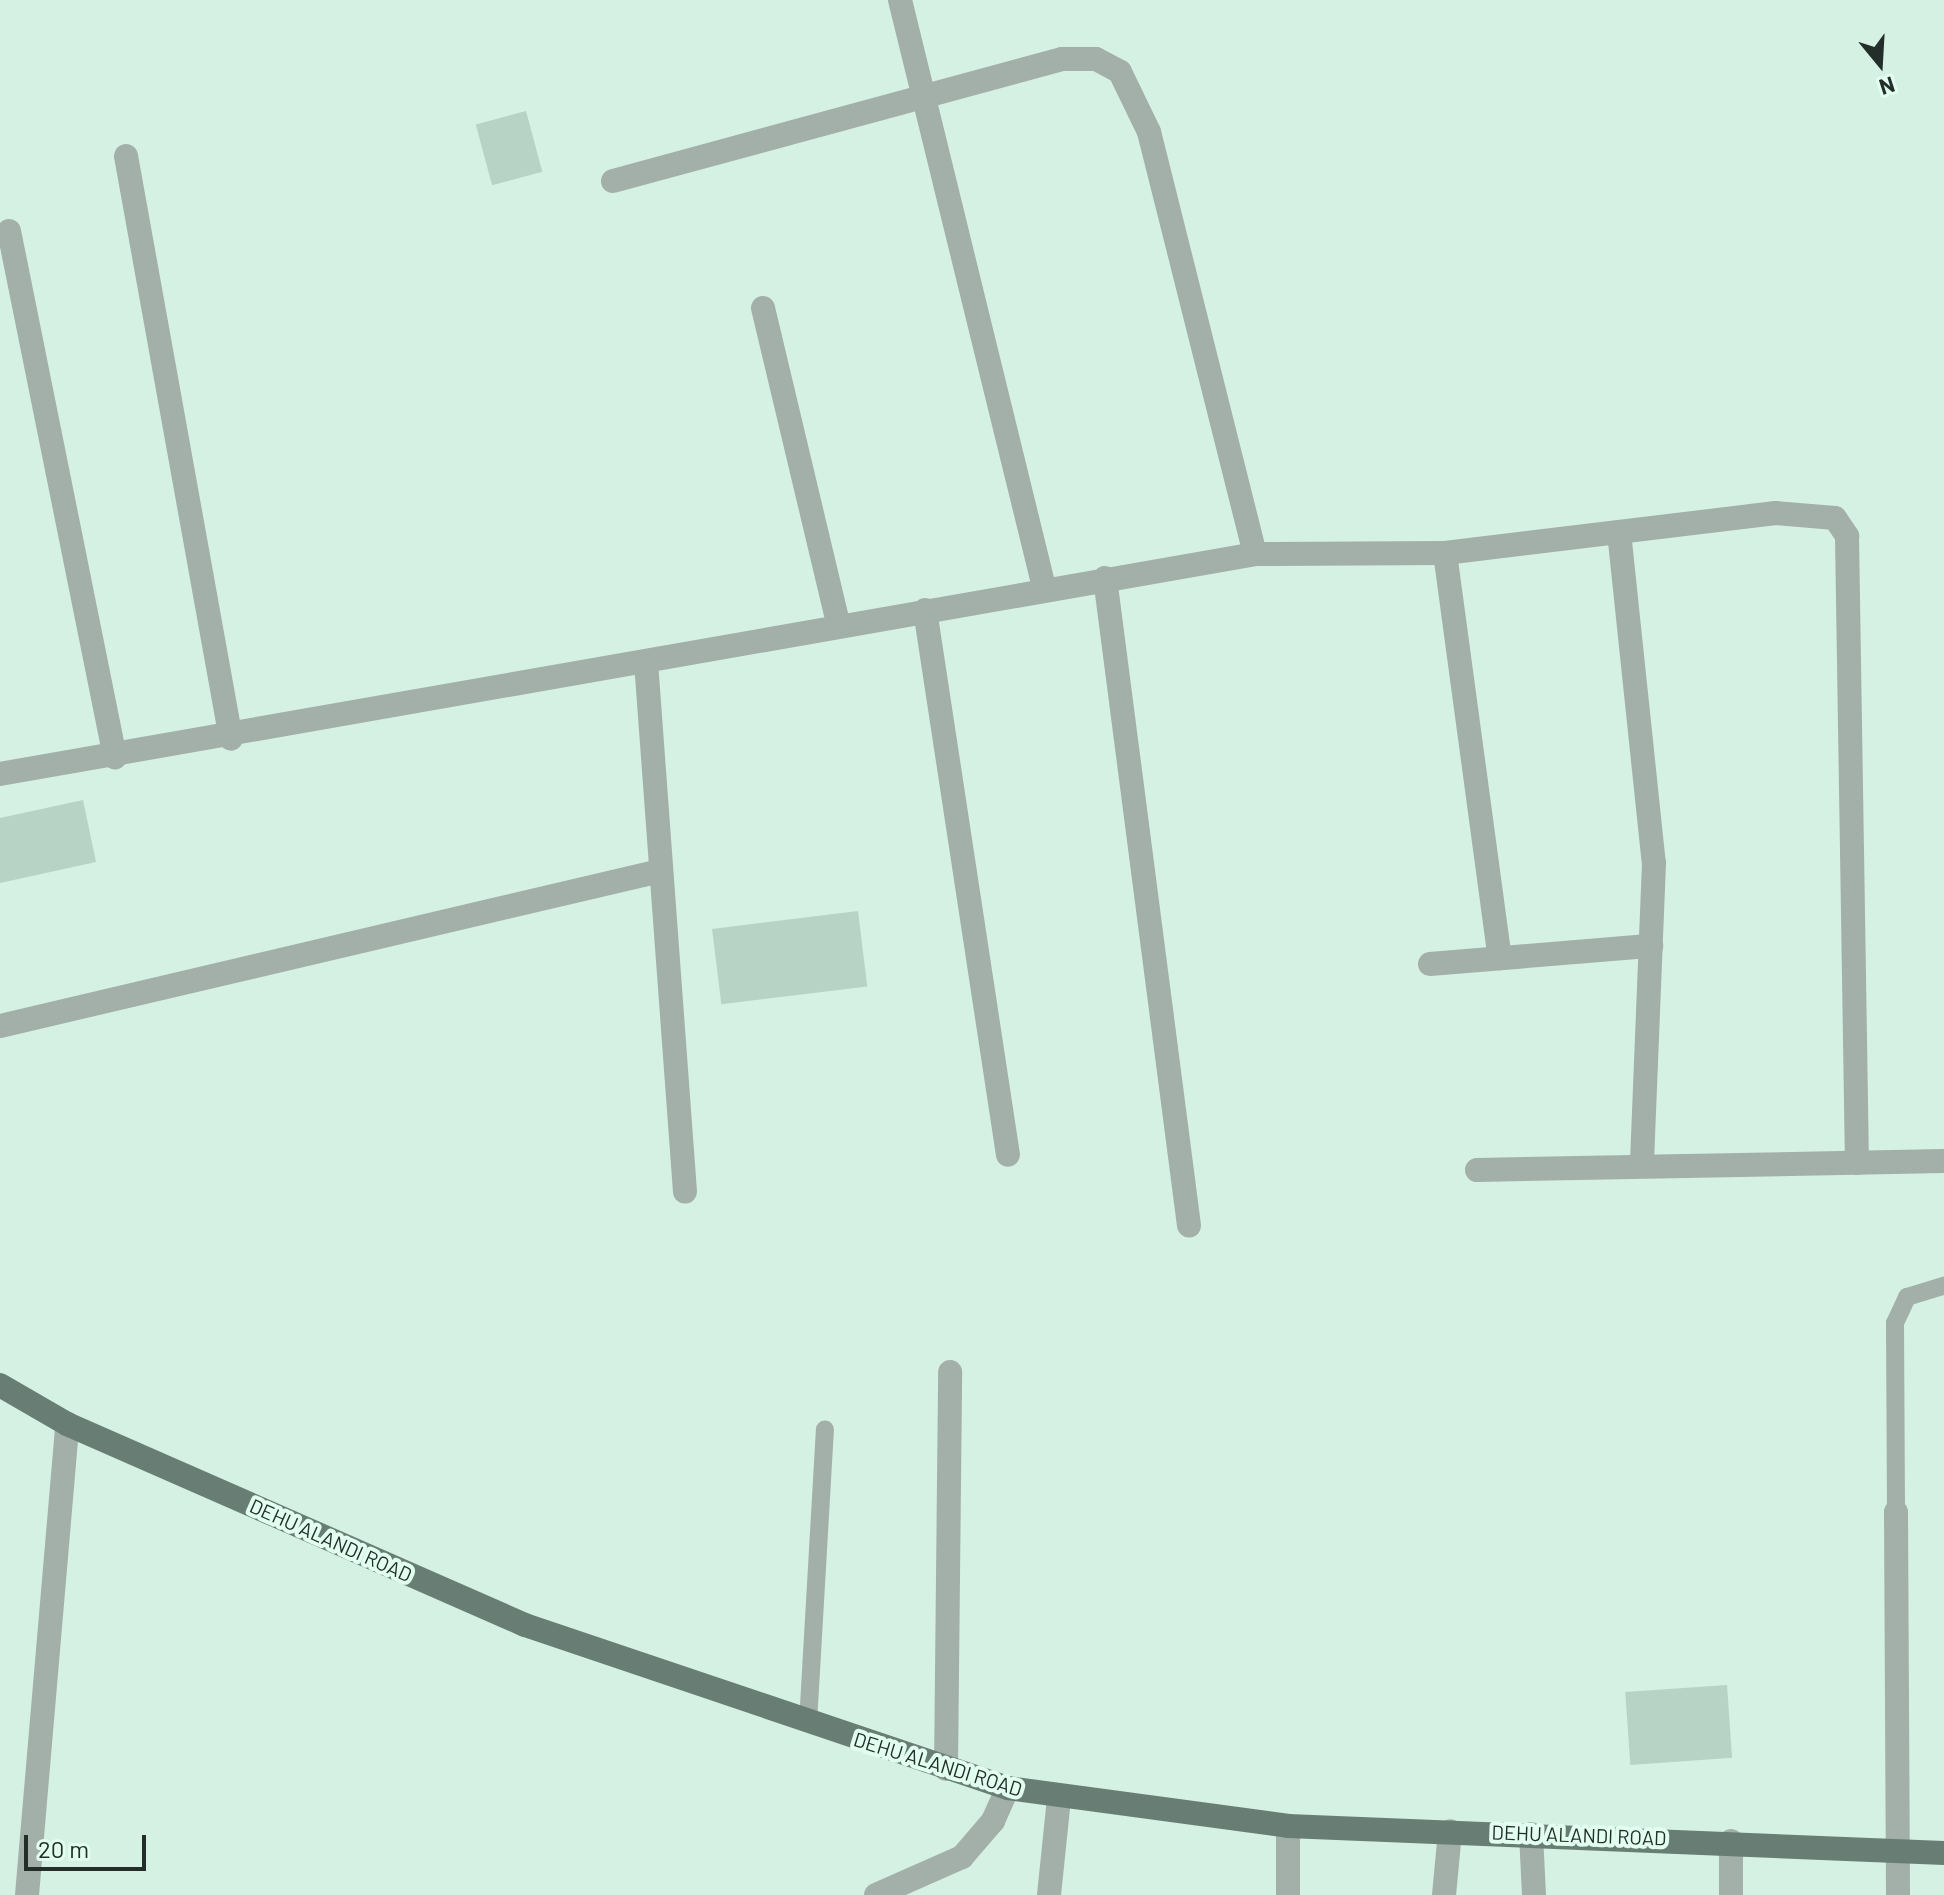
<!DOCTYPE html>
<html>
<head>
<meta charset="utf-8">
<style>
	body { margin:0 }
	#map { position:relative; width:1944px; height:1895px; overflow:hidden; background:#d4f1e4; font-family:Barlow,sans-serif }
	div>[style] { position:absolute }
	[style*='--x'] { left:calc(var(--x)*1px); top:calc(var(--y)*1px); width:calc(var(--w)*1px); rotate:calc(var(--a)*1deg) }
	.building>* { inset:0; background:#b6d3c6; transform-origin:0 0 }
	.service>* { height:18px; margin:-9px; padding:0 9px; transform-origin:9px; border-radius:9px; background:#a3afa9 }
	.minor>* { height:24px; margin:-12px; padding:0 12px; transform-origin:12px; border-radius:12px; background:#a3afa9 }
	.primary>* { height:24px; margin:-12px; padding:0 12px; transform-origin:12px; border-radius:12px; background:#687e75 }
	span { translate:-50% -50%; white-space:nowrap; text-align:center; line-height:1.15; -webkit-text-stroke:8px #e1fef1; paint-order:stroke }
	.street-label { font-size:20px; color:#232e2a }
	.north { position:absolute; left:1840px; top:24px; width:80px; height:80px; -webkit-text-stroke:6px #e1fef1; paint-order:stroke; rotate:162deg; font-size:22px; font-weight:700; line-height:32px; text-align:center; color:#232e2a }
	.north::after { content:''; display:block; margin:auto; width:28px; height:36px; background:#232e2a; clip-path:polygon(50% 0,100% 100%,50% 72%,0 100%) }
	.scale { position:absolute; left:24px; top:1835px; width:122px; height:36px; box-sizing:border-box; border:4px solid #232e2a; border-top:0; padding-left:10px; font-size:24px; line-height:28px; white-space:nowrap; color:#232e2a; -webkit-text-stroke:6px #e1fef1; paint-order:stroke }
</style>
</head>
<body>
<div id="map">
	<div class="building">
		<div style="left:526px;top:111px;width:63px;height:52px;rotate:75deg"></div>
		<div style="clip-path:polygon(83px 800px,96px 862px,0 883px,0 818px)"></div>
		<div style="left:858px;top:911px;width:76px;height:147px;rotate:83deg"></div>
		<div style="left:1727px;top:1685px;width:73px;height:102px;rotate:86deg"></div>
	</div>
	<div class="service">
		<div style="--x:1896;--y:1512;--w:189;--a:-90.3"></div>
		<div style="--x:1895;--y:1323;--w:29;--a:-65"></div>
		<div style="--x:1907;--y:1297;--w:39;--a:-17"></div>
		<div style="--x:808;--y:1723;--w:294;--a:-86.7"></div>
	</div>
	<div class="minor">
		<div style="--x:900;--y:0;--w:604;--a:76.22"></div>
		<div style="--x:126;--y:156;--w:592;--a:79.79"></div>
		<div style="--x:613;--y:181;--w:465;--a:-15.2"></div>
		<div style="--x:1062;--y:59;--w:34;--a:0"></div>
		<div style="--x:1096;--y:59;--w:27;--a:28"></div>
		<div style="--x:1120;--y:72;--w:67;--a:64.2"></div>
		<div style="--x:1149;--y:132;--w:435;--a:75.9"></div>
		<div style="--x:9;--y:231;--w:537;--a:78.61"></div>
		<div style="--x:763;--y:308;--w:327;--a:76.6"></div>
		<div style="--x:1619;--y:532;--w:333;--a:84"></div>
		<div style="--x:1654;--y:863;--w:303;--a:92.3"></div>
		<div style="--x:1445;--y:553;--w:409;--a:82.3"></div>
		<div style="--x:1105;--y:578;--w:653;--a:82.61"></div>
		<div style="--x:925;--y:610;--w:551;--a:81.34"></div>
		<div style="--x:646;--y:662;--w:531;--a:85.79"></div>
		<div style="--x:0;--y:774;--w:1274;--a:-9.94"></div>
		<div style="--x:1255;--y:554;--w:190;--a:-0.3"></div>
		<div style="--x:1445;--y:553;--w:333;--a:-6.9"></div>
		<div style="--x:1776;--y:513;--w:59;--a:4.8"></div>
		<div style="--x:1835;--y:518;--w:22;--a:56"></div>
		<div style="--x:1847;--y:536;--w:627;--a:89.09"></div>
		<div style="--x:1430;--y:964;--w:222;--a:-4.7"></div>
		<div style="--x:0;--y:1026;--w:678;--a:-13.22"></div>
		<div style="--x:1477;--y:1170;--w:467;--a:-1.1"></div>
		<div style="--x:1896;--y:1512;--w:383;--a:89.7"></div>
		<div style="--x:946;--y:1769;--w:397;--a:-89.4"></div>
		<div style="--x:1288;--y:1826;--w:69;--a:90"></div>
		<div style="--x:1531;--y:1834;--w:61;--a:87.2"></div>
		<div style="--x:27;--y:1895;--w:473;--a:-85.1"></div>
		<div style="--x:876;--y:1895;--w:94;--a:-23.8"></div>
		<div style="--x:962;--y:1857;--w:48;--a:-49.3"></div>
		<div style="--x:993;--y:1821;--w:36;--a:-66"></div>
		<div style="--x:1049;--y:1895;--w:98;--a:-84.1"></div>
		<div style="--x:1444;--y:1895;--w:64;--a:-84.6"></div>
		<div style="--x:1731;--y:1895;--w:54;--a:-90"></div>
	</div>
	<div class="primary">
		<div style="--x:0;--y:1385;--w:78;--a:30.2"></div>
		<div style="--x:67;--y:1424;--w:500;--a:23.69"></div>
		<div style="--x:525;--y:1625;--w:510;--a:18.65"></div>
		<div style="--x:1008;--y:1788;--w:283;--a:7.7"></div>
		<div style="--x:1288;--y:1826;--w:657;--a:2.36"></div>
	</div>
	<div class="street-label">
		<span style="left:331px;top:1540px;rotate:24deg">DEHU ALANDI ROAD</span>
		<span style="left:938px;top:1764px;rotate:17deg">DEHU ALANDI ROAD</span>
		<span style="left:1579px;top:1835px;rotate:2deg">DEHU ALANDI ROAD</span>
	</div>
	<div class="north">N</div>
	<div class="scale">20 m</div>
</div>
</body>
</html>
